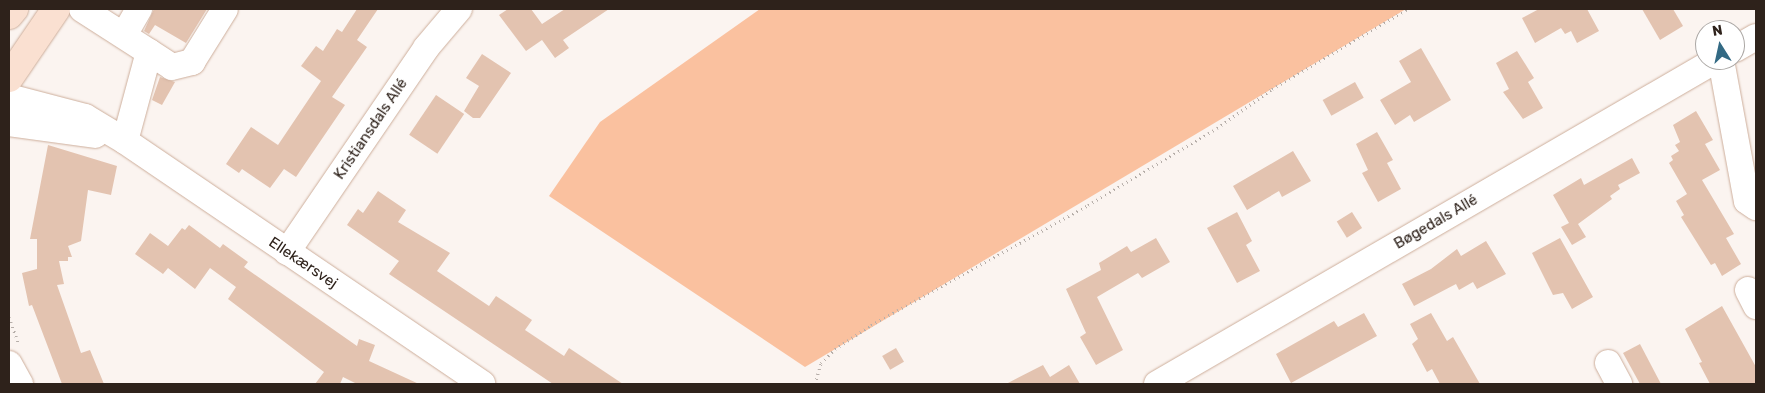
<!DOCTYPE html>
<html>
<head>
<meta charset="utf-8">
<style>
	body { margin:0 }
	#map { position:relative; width:1765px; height:393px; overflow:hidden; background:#fbf4f0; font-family:Rubik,sans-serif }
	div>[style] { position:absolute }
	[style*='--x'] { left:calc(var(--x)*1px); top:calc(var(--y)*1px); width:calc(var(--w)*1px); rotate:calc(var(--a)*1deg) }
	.green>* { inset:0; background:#fac19f }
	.building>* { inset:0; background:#e3c3b0; transform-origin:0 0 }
	.path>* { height:3px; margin-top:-1.5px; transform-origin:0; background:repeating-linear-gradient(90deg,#b6aea9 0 1px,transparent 0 5px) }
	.roads { filter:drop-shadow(0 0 1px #cdae9b) drop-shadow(0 0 1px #cdae9b) }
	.minor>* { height:26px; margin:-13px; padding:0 13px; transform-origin:13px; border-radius:13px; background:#fff }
	.major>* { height:28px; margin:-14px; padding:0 14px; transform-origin:14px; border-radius:14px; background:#fae0d1 }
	span { translate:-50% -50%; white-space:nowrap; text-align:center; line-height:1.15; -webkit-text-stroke:5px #fff; paint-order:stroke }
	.street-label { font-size:15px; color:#2e221b }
	.frame { position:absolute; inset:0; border:10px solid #2e221b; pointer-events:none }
	.north { position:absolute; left:1695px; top:20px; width:50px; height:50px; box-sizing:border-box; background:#fff; border:1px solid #aba7a4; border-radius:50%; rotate:350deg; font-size:14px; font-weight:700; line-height:20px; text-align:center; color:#2e221b }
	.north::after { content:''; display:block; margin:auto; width:18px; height:22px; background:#336a84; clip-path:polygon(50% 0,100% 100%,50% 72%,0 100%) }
</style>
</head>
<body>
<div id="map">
	<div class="green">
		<div style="clip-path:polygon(760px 9px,1406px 9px,805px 367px,549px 196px,600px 122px)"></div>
	</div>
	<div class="building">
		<div style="clip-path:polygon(154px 9px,207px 9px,186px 43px,155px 25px,149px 34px,144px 31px)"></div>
		<div style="clip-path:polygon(357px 9px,378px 9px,357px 40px,367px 47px,332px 97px,345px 105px,296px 177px,284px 169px,270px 188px,242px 169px,239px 173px,226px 164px,251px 127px,278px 145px,321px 81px,301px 66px,316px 46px,323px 51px,337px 29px,342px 32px)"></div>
		<div style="clip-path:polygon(508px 9px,531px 9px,542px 24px,565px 9px,609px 9px,563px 40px,569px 48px,555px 58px,542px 40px,526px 51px,499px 15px)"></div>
		<div style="clip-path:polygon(1539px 9px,1587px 9px,1599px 31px,1577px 43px,1571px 31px,1565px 34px,1561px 28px,1535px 43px,1522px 18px)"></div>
		<div style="clip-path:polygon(1642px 9px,1673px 9px,1683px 26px,1660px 40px)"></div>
		<div style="clip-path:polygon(1421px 48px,1451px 100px,1414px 122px,1410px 115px,1395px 125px,1380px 100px,1411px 82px,1399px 61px)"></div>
		<div style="clip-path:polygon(1517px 51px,1534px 78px,1528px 82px,1543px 108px,1523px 119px,1503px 92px,1509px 89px,1496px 63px)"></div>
		<div style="clip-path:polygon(482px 54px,511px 73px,480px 118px,473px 118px,464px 111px,479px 86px,466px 78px)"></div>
		<div style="clip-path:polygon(160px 77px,175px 82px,162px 105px,152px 100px)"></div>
		<div style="left:1355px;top:82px;width:18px;height:37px;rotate:61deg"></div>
		<div style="left:436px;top:95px;width:34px;height:48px;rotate:34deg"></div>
		<div style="clip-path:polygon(1696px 111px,1713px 140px,1705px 144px,1720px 170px,1702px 180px,1734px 234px,1726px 238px,1741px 264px,1722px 276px,1715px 263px,1711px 265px,1681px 217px,1684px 215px,1676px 201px,1687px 194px,1669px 163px,1673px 160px,1671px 156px,1679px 151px,1675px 145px,1680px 142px,1673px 125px)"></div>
		<div style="clip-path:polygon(1377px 132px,1393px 160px,1387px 163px,1401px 189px,1378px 202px,1362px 173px,1368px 170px,1356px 144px)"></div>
		<div style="clip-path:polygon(48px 145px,117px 166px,111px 195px,88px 190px,81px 241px,68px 246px,72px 257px,68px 257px,68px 261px,59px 261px,64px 284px,57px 285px,81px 353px,90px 350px,104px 384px,62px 384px,32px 305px,29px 306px,22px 273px,37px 269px,37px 239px,30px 239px)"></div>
		<div style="clip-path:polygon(1293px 151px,1311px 181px,1282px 197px,1279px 191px,1247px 210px,1233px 186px)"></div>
		<div style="clip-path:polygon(1632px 158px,1640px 173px,1618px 185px,1620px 189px,1610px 196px,1612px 199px,1578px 224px,1586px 237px,1572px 245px,1561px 227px,1569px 223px,1553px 195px,1581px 178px,1584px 185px)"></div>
		<div style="clip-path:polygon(378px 191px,406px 210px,398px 222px,450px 253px,437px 271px,489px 306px,496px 296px,532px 320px,525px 330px,564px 356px,569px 348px,623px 384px,553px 384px,389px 274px,399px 261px,347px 225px,358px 209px,363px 213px)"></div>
		<div style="clip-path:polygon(1237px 212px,1252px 241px,1246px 245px,1260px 271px,1237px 283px,1207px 228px)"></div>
		<div style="left:1352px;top:212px;width:19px;height:18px;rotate:58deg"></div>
		<div style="clip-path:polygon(189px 225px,220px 248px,223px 244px,248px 262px,244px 267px,357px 346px,359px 339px,375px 345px,369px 361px,419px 384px,357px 384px,343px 377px,340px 384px,315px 384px,324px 372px,228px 299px,236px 287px,210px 268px,195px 289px,168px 268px,163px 274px,135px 254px,150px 233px,168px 246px,182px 228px,185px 230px)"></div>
		<div style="clip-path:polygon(1156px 238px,1170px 262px,1142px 278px,1138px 273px,1097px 297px,1123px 350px,1096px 365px,1080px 337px,1086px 333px,1066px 289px,1101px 270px,1099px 263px,1127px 246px,1131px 252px)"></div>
		<div style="clip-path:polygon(1560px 238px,1593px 297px,1572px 309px,1563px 293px,1553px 295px,1532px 253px)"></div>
		<div style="clip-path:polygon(1486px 241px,1506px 274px,1477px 289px,1473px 282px,1459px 290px,1456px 284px,1414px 306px,1402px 284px,1431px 269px,1457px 249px,1461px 256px)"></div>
		<div style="clip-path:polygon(1722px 306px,1756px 367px,1756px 384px,1710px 384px,1699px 363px,1702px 362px,1685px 329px)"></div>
		<div style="clip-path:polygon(1364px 313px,1377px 336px,1291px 383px,1276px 354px,1334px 321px,1338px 327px)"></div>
		<div style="clip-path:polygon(1431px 313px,1447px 341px,1453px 337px,1480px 384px,1440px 384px,1432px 369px,1427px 372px,1412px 344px,1418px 339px,1410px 324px)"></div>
		<div style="clip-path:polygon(1640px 344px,1661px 384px,1640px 384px,1623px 353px)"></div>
		<div style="left:896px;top:348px;width:16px;height:16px;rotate:60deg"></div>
		<div style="clip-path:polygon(1043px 365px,1050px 377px,1069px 365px,1080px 384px,1006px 384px)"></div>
	</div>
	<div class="path">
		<div style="--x:9;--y:317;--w:27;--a:70"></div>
		<div style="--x:815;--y:384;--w:22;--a:-74"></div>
		<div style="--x:821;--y:363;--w:20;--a:-45"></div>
		<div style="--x:835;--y:349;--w:43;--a:-33.7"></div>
		<div style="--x:871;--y:325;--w:248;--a:-28.9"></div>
		<div style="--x:1088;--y:205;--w:150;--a:-30.8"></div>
		<div style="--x:1217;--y:128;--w:67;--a:-35.3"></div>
		<div style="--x:1272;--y:89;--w:158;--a:-30.5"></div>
	</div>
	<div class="roads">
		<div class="minor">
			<div style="--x:82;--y:9;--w:80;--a:32.7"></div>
			<div style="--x:149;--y:52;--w:92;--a:105.1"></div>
			<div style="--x:124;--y:35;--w:30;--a:-60"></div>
			<div style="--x:1735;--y:49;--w:24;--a:-30"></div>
			<div style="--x:149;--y:52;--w:27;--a:33"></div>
			<div style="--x:172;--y:67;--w:21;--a:-14"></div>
			<div style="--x:192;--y:62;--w:62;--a:-58.1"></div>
			<div style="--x:1721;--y:60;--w:143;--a:79.6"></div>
			<div style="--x:1747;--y:201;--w:11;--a:34"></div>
			<div style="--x:9;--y:97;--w:79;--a:14.7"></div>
			<div style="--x:85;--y:117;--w:47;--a:31"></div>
			<div style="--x:125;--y:141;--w:432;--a:34.2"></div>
			<div style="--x:9;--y:123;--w:87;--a:7.9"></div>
			<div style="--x:287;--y:252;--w:247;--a:-55.7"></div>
			<div style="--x:426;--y:48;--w:51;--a:-49.8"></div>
			<div style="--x:1748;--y:290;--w:18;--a:63"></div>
			<div style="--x:1608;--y:363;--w:24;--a:62"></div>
			<div style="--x:9;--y:364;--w:23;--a:61"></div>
			<div style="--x:1157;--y:384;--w:646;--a:-30.1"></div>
		</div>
		<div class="major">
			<div style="--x:9;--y:15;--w:8;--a:-50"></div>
			<div style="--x:9;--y:78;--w:83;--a:-55.7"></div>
		</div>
	</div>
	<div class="street-label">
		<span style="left:371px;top:129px;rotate:-56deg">Kristiansdals Allé</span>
		<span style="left:1436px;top:222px;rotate:-30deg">Bøgedals Allé</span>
		<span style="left:303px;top:263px;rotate:34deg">Ellekærsvej</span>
	</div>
	<div class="frame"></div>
	<div class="north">N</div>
</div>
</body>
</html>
